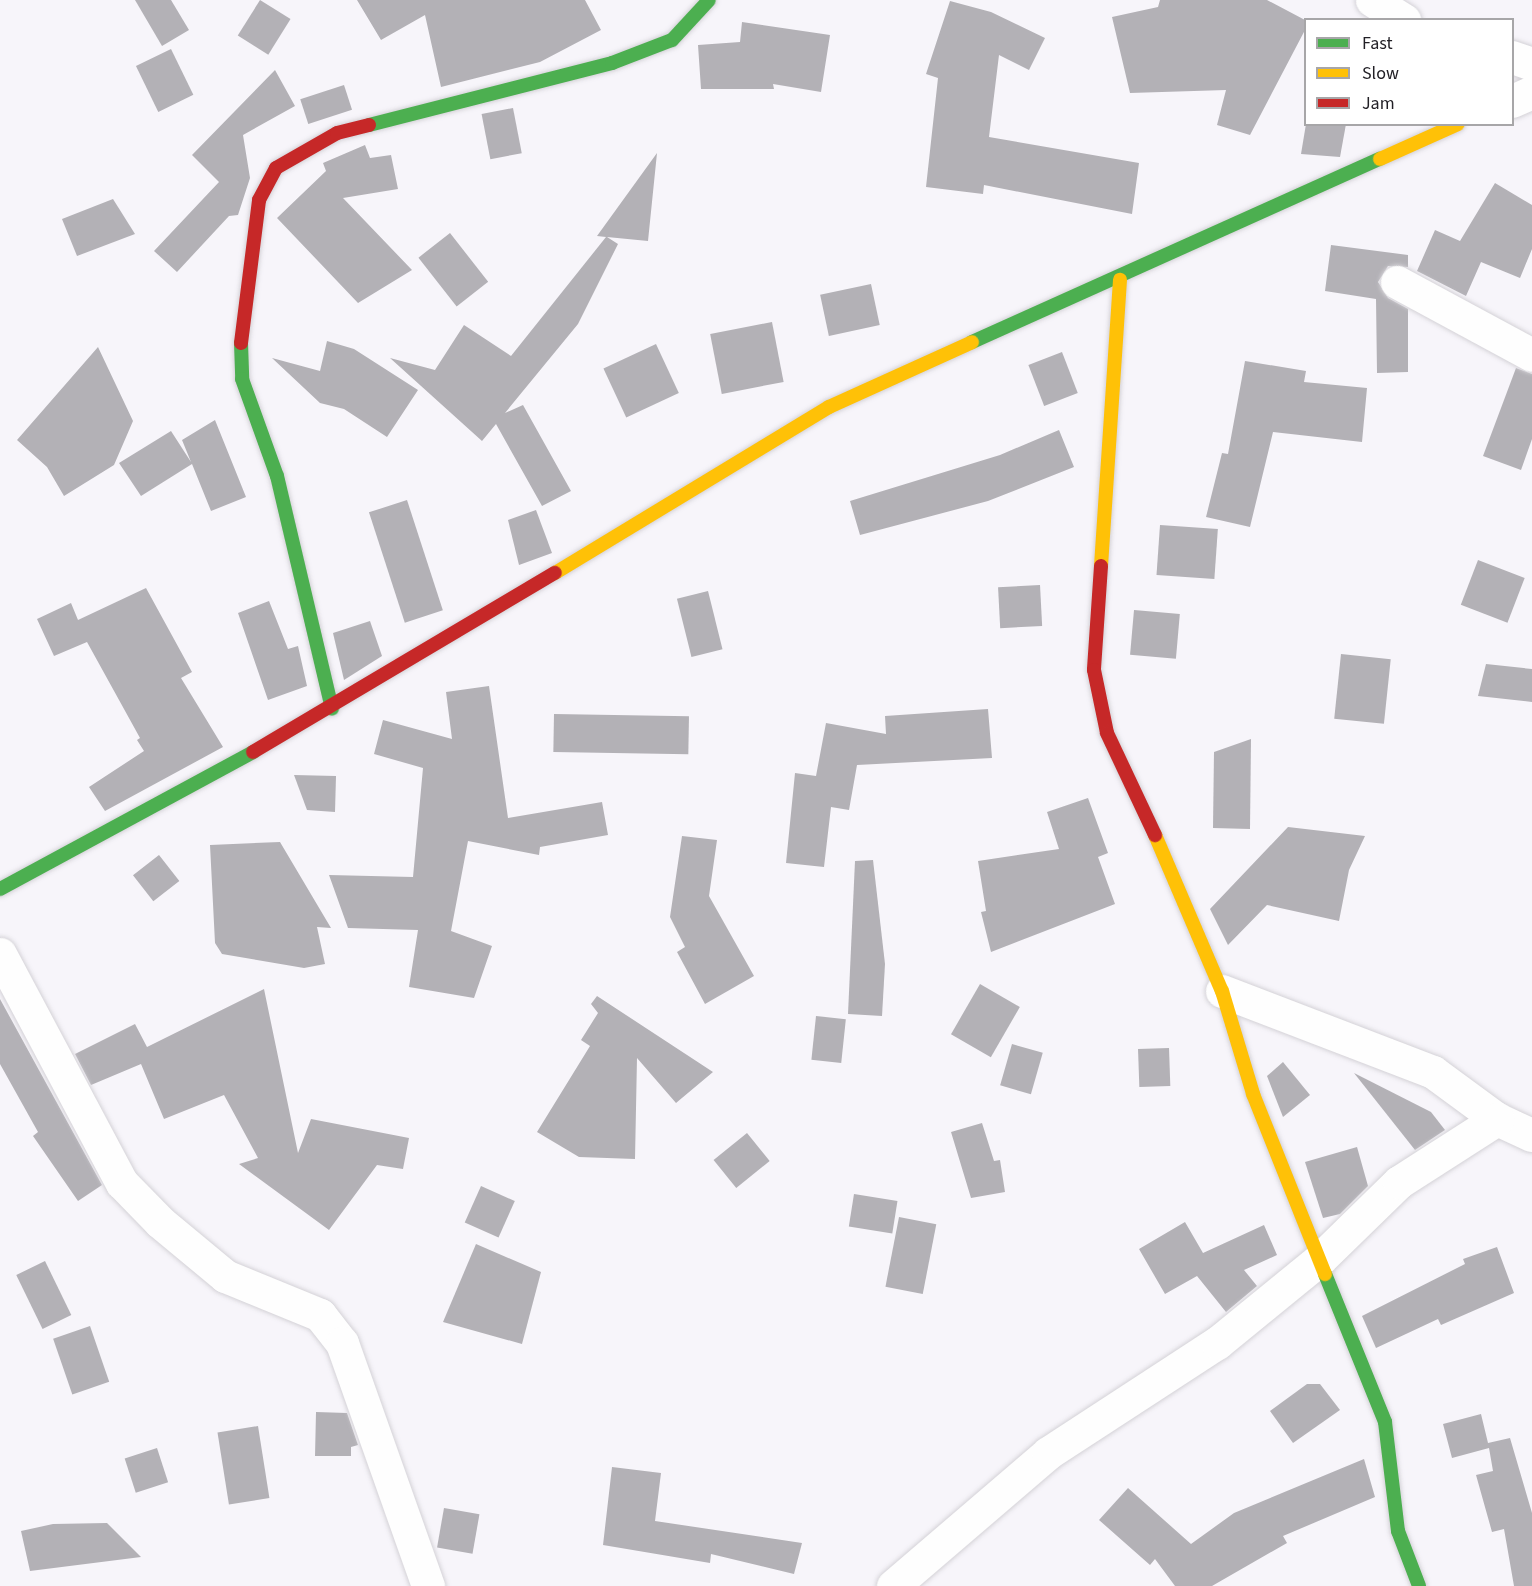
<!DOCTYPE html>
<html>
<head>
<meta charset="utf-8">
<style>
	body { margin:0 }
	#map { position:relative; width:1532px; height:1586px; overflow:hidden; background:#f7f5fa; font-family:"Source Sans 3",sans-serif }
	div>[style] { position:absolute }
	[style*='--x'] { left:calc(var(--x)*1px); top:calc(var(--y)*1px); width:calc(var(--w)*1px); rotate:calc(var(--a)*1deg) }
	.building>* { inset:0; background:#b3b1b6; transform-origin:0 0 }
	.roads { filter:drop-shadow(0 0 2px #d4d2d7) drop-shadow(0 0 2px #d4d2d7) }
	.street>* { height:33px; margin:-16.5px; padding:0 16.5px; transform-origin:16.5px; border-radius:16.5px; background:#fefefe }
	.fast>* { height:14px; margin:-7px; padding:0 7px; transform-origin:7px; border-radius:7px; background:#4caf50 }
	.slow>* { height:14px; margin:-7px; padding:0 7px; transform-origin:7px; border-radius:7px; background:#ffc107 }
	.jam>* { height:14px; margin:-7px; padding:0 7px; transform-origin:7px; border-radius:7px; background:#c62828 }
	span { translate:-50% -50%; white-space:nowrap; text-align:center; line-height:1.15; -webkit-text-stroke:4.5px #fff; paint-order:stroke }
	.legend { position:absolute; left:1304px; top:18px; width:210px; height:108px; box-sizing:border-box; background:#fff; border:2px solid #a7a6a8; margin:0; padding:8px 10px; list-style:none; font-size:18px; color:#222026 }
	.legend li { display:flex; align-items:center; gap:12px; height:30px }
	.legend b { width:30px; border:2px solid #a7a6a8 }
</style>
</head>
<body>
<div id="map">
	<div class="building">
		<div style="clip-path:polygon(135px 0,171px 0,189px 30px,162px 46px)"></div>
		<div style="left:260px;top:0;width:36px;height:42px;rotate:32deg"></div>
		<div style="clip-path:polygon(357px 0,585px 0,601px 30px,540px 62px,441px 87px,425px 15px,381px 40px)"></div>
		<div style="clip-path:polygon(1160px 0,1267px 0,1305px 20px,1305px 30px,1250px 135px,1217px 125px,1226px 90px,1130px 93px,1112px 17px,1158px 7px)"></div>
		<div style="clip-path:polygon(950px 1px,991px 12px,1045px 38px,1029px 70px,999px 55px,989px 137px,1139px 163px,1132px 214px,984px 185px,983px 194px,926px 187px,938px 78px,926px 74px)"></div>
		<div style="clip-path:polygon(742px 22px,830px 35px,821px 92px,773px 84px,774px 89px,701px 89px,698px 45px,740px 42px)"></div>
		<div style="left:171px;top:49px;width:51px;height:39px;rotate:64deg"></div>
		<div style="clip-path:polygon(275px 70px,295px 106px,243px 135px,250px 178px,238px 215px,229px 216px,177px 272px,154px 251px,219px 182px,192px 155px)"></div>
		<div style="left:344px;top:85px;width:26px;height:46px;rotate:72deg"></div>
		<div style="left:513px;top:108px;width:46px;height:32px;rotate:79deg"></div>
		<div style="clip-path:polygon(1306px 124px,1346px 124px,1340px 157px,1301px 154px)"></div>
		<div style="clip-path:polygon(365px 145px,370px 158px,391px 155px,398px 189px,343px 198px,412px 270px,358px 303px,277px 218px,326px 171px,323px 163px)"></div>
		<div style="clip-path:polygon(657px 153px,648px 241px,607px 237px,618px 244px,578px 324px,505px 413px,523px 405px,571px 491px,542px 506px,496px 424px,482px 441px,390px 358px,435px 370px,464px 325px,511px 356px,606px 237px,597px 236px)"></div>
		<div style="clip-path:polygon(1495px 183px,1532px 205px,1532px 249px,1520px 278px,1481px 262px,1466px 296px,1417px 271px,1435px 230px,1460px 241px)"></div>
		<div style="clip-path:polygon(113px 199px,135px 234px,77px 256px,62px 219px)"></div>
		<div style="left:450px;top:233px;width:62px;height:40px;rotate:52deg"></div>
		<div style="clip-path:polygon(1331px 245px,1408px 255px,1408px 267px,1388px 266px,1378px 282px,1388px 298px,1408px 309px,1408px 372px,1377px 373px,1376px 299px,1325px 291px)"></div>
		<div style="left:871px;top:284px;width:42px;height:52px;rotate:78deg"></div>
		<div style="left:772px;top:322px;width:61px;height:63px;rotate:79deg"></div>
		<div style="clip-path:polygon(327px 341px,354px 349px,418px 390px,387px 437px,344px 409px,320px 403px,272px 358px,320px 371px)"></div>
		<div style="left:656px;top:344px;width:54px;height:58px;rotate:65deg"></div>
		<div style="clip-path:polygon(98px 347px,133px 421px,114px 465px,64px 496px,47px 467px,17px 440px)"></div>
		<div style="left:1062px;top:352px;width:44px;height:36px;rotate:69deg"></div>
		<div style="clip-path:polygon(1245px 361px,1306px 371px,1304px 382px,1367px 388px,1362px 442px,1273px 432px,1250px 527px,1206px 517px,1222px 453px,1228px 454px)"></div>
		<div style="clip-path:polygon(1516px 368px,1532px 374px,1532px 439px,1521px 470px,1483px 456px)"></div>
		<div style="clip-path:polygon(215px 420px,246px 497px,211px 511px,192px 464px,141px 496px,119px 463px,171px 431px,191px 462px,182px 440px)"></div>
		<div style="clip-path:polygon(1059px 430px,1074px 467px,988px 501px,860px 535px,850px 501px,1000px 455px)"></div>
		<div style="left:407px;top:500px;width:116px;height:40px;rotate:72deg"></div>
		<div style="clip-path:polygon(536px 510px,552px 553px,519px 565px,508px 520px)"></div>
		<div style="left:1160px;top:525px;width:58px;height:50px;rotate:4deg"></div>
		<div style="left:1478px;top:560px;width:50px;height:48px;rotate:21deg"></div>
		<div style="left:1040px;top:585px;width:41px;height:42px;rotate:87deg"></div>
		<div style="clip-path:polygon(146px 588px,192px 672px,181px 678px,223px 747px,105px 811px,89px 787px,144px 751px,137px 740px,140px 738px,87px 642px,54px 656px,37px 619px,71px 603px,78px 620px)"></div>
		<div style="left:708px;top:591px;width:60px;height:32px;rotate:76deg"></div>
		<div style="clip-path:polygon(269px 601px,288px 649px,298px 646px,307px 686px,268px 700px,238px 613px)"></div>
		<div style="left:1134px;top:610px;width:46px;height:45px;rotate:5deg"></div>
		<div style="clip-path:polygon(370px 621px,382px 656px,344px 680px,333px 633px)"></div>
		<div style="left:1341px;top:654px;width:50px;height:65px;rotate:6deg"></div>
		<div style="clip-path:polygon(1486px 664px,1532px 669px,1532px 702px,1478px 696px)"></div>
		<div style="clip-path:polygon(489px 686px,508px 818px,602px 802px,608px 835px,540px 847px,539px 855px,468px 841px,451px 931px,492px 946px,474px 998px,409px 987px,418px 930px,348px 928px,329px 875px,413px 877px,423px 768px,374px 754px,383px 720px,452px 739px,446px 692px)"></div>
		<div style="clip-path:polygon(988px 709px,992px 758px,857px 765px,849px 810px,831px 807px,824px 867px,786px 863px,795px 773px,816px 776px,826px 723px,886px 734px,885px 716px)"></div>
		<div style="left:554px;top:714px;width:135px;height:38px;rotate:1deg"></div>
		<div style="clip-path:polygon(1251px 739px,1250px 829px,1213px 828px,1214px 752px)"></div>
		<div style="clip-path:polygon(294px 775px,336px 776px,335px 812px,307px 810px)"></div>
		<div style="clip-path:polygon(1088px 798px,1108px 853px,1098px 857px,1115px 904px,991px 952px,981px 912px,986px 911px,978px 861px,1059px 849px,1047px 812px)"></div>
		<div style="clip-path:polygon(1288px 827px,1365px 836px,1349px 870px,1339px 921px,1267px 905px,1228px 945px,1210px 909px)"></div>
		<div style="clip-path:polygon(682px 836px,717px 840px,709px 896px,754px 976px,705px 1004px,677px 952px,685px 947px,670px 917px)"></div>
		<div style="clip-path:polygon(280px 842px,331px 928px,317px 927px,325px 964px,304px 968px,222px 954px,215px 943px,210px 845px)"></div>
		<div style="left:159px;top:855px;width:33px;height:33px;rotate:52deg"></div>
		<div style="clip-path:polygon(873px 860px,885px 964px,882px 1016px,848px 1014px,855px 861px)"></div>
		<div style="left:980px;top:984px;width:46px;height:58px;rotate:30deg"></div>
		<div style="clip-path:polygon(264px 989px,298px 1153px,311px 1119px,409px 1138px,403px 1169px,377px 1165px,329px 1230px,239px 1164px,258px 1158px,224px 1095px,164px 1119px,141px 1064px,91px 1085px,75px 1054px,135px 1024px,147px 1047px)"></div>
		<div style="clip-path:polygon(597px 996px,713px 1072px,676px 1103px,637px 1058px,635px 1159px,579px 1157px,537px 1132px,590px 1046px,581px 1040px,598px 1013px,591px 1004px)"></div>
		<div style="clip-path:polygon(0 999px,102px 1185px,78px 1201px,33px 1136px,38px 1132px,0 1064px)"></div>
		<div style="left:816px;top:1016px;width:30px;height:44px;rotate:6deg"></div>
		<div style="left:1012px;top:1044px;width:32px;height:43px;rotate:16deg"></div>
		<div style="left:1169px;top:1048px;width:38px;height:31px;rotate:88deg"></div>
		<div style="clip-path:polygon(1283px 1062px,1310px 1095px,1283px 1117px,1267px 1076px)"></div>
		<div style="clip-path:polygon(1354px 1073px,1431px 1112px,1445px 1130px,1415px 1150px)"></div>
		<div style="clip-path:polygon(982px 1123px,994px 1161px,1000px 1160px,1005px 1192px,971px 1198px,951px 1132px)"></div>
		<div style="left:747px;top:1133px;width:36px;height:43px;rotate:51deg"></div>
		<div style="clip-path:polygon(1357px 1147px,1368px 1186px,1340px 1214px,1323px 1218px,1305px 1162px)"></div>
		<div style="left:481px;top:1186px;width:37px;height:40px;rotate:24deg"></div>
		<div style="left:854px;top:1194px;width:44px;height:33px;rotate:9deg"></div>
		<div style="left:899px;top:1217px;width:38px;height:71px;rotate:11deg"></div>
		<div style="clip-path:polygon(1185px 1222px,1203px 1253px,1264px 1225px,1277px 1255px,1244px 1270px,1257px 1286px,1226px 1312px,1197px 1276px,1165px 1294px,1139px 1249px)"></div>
		<div style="clip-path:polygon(476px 1244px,541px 1272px,522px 1344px,443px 1322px)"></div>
		<div style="clip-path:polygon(1497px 1247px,1514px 1293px,1441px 1325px,1438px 1319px,1376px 1348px,1362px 1316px,1465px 1264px,1463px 1259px)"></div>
		<div style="left:45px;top:1261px;width:60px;height:32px;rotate:64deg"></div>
		<div style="left:90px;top:1326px;width:59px;height:39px;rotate:71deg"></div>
		<div style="clip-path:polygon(1307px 1384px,1320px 1384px,1340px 1410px,1293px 1443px,1270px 1411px)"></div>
		<div style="clip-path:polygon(316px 1412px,347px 1413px,358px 1445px,351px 1447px,351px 1456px,315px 1456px)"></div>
		<div style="clip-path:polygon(1481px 1414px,1488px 1443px,1510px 1438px,1532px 1513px,1532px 1586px,1514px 1586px,1504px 1529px,1492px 1532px,1476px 1475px,1493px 1471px,1489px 1448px,1452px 1458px,1443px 1424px)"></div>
		<div style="left:258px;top:1426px;width:73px;height:41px;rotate:81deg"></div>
		<div style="left:157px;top:1448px;width:36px;height:34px;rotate:72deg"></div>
		<div style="clip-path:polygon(1364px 1459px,1375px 1497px,1283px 1536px,1287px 1543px,1212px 1586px,1175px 1586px,1155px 1559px,1150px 1565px,1099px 1520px,1128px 1488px,1191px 1544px,1234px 1513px)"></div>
		<div style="clip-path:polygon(612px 1467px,661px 1473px,655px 1521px,802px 1543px,794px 1574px,711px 1554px,710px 1563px,603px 1545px)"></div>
		<div style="left:444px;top:1508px;width:36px;height:40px;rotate:10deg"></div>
		<div style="clip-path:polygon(107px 1523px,141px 1557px,30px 1571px,21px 1531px,53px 1524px)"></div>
	</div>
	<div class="roads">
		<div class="street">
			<div style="--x:1372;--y:0;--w:38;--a:32"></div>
			<div style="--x:1512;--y:57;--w:21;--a:19"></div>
			<div style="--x:1512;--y:101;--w:22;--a:-24"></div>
			<div style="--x:1397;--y:282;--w:153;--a:28.4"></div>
			<div style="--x:0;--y:954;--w:259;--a:62"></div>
			<div style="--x:122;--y:1183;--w:54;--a:45.7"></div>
			<div style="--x:160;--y:1222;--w:85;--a:39.7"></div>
			<div style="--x:225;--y:1276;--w:103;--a:22.3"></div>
			<div style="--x:320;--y:1315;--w:36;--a:52"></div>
			<div style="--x:342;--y:1343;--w:258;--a:70.5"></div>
			<div style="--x:1222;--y:991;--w:226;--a:21"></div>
			<div style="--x:1433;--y:1072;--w:79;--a:36.3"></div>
			<div style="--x:1497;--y:1119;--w:38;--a:25"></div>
			<div style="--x:893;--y:1586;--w:204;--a:-40.6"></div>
			<div style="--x:1048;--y:1453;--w:202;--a:-33.1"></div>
			<div style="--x:1217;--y:1343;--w:133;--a:-39.2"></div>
			<div style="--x:1320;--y:1259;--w:110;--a:-44.3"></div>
			<div style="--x:1399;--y:1182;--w:117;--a:-32.7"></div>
		</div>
		<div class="fast">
			<div style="--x:369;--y:125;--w:251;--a:-14.3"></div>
			<div style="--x:612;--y:63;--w:64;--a:-21"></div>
			<div style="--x:672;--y:40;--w:54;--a:-47.2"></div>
			<div style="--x:972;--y:342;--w:447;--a:-24.2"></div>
			<div style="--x:241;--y:343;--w:36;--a:88"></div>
			<div style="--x:242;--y:379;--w:103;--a:70.2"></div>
			<div style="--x:277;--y:476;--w:239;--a:76.7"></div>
			<div style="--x:0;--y:889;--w:288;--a:-28.4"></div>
			<div style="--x:1325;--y:1274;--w:160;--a:67.9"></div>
			<div style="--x:1385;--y:1422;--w:110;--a:83.2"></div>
			<div style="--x:1398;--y:1531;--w:59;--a:69.1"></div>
		</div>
		<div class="slow">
			<div style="--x:1380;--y:159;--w:85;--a:-24.2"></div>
			<div style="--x:1101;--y:566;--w:287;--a:-86.2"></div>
			<div style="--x:555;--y:573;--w:320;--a:-31.2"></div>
			<div style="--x:829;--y:407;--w:157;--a:-24.4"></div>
			<div style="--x:1155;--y:835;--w:170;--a:66.8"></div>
			<div style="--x:1222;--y:991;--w:108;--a:73.2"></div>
			<div style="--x:1253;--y:1094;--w:194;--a:68.2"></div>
		</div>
		<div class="jam">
			<div style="--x:241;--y:343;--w:144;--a:-82.8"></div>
			<div style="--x:259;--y:200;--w:36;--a:-62"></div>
			<div style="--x:276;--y:168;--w:70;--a:-29.8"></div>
			<div style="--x:337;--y:133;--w:33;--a:-14"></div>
			<div style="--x:1101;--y:566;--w:104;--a:93.9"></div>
			<div style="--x:1094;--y:670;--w:64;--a:78.3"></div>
			<div style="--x:1107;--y:733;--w:113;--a:64.8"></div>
			<div style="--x:253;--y:752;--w:351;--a:-30.7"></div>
		</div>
	</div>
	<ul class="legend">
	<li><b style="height:8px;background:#4caf50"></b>Fast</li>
	<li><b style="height:8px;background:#ffc107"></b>Slow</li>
	<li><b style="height:8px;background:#c62828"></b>Jam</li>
	</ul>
</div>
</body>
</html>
